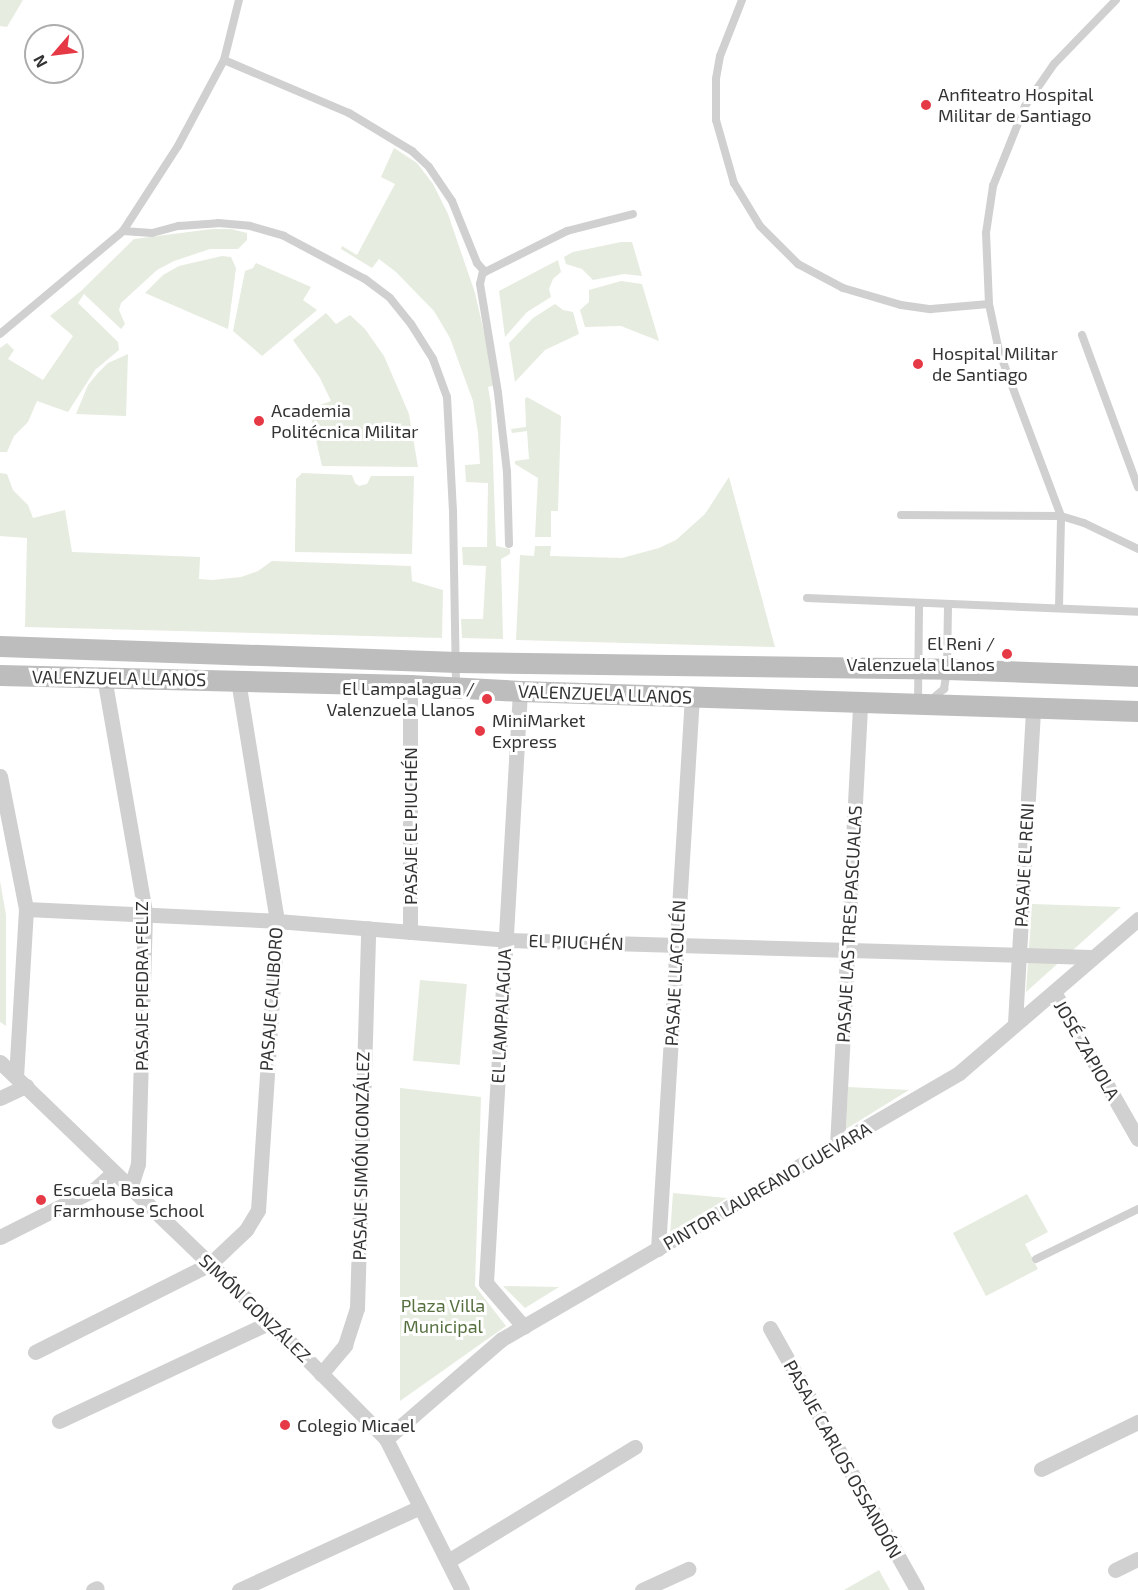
<!DOCTYPE html>
<html>
<head>
<meta charset="utf-8">
<style>
	body { margin:0 }
	#map { position:relative; width:1138px; height:1590px; overflow:hidden; background:#fff; font-family:"Exo 2",sans-serif }
	div>[style] { position:absolute }
	[style*='--x'] { left:calc(var(--x)*1px); top:calc(var(--y)*1px); width:calc(var(--w)*1px); rotate:calc(var(--a)*1deg) }
	.green>* { inset:0; background:#e6ecdf; transform-origin:0 0 }
	.lane>* { height:8px; margin:-4px; padding:0 4px; transform-origin:4px; border-radius:4px; background:#d0d0d0 }
	.street>* { height:15px; margin:-7.5px; padding:0 7.5px; transform-origin:7.5px; border-radius:7.5px; background:#d0d0d0 }
	.secondary>* { height:21px; margin:-10.5px; padding:0 10.5px; transform-origin:10.5px; border-radius:10.5px; background:#bdbdbd }
	.dots>* { width:16px; height:16px; translate:-50% -50%; box-sizing:border-box; border:3px solid #fff; border-radius:50% }
	span { translate:-50% -50%; white-space:nowrap; text-align:center; line-height:1.15; -webkit-text-stroke:6px #fff; paint-order:stroke }
	.poi-label { font-size:18px; color:#333 }
	.left { translate:0 -50%; text-align:left }
	.right { translate:-100% -50%; text-align:right }
	.street-label { font-size:18px; color:#333 }
	.park-label { font-size:18px; color:#56703f }
	.north { position:absolute; left:24px; top:24px; width:60px; height:60px; box-sizing:border-box; background:#fff; border:2px solid #adadad; border-radius:50%; rotate:242deg; font-size:16px; font-weight:700; line-height:24px; text-align:center; color:#333 }
	.north::after { content:''; display:block; margin:auto; width:21px; height:27px; background:#e63946; clip-path:polygon(50% 0,100% 100%,50% 72%,0 100%) }
</style>
</head>
<body>
<div id="map">
	<div class="green">
		<div style="clip-path:polygon(0 0,23px 0,7px 27px,0 26px)"></div>
		<div style="clip-path:polygon(394px 148px,417px 163px,433px 184px,448px 214px,475px 293px,496px 385px,488px 387px,491px 404px,496px 546px,510px 549px,510px 554px,501px 559px,503px 639px,462px 638px,461px 619px,483px 619px,486px 566px,463px 565px,462px 547px,487px 547px,488px 483px,466px 482px,465px 465px,480px 464px,478px 433px,473px 401px,450px 338px,434px 311px,396px 272px,379px 259px,372px 268px,341px 249px,342px 246px,357px 255px,395px 184px,381px 177px)"></div>
		<div style="clip-path:polygon(212px 229px,231px 229px,247px 233px,247px 240px,238px 249px,210px 249px,174px 261px,157px 270px,121px 303px,119px 310px,125px 324px,121px 329px,84px 294px,78px 303px,118px 342px,119px 350px,95px 370px,68px 412px,37px 401px,28px 422px,14px 436px,7px 452px,0 452px,0 348px,7px 343px,14px 350px,8px 359px,43px 380px,73px 336px,50px 316px,81px 291px,134px 239px)"></div>
		<div style="clip-path:polygon(621px 242px,632px 242px,642px 276px,624px 274px,593px 280px,582px 269px,566px 264px,564px 257px,573px 252px)"></div>
		<div style="clip-path:polygon(222px 256px,231px 257px,236px 268px,228px 329px,145px 293px,163px 275px,179px 266px)"></div>
		<div style="clip-path:polygon(558px 260px,561px 272px,553px 279px,549px 289px,551px 297px,527px 312px,505px 337px,499px 291px)"></div>
		<div style="clip-path:polygon(256px 263px,311px 287px,303px 300px,317px 310px,262px 356px,233px 331px,245px 271px,253px 268px)"></div>
		<div style="clip-path:polygon(621px 281px,642px 284px,659px 341px,621px 326px,585px 327px,580px 310px,589px 302px,589px 290px)"></div>
		<div style="clip-path:polygon(555px 304px,563px 310px,573px 312px,579px 334px,545px 350px,515px 382px,509px 343px,533px 318px)"></div>
		<div style="clip-path:polygon(326px 313px,336px 324px,350px 315px,365px 329px,384px 356px,409px 414px,418px 467px,322px 466px,309px 409px,331px 401px,320px 378px,293px 340px)"></div>
		<div style="clip-path:polygon(128px 354px,126px 416px,76px 414px,88px 385px,98px 373px,108px 363px)"></div>
		<div style="clip-path:polygon(527px 397px,561px 416px,558px 511px,551px 511px,551px 537px,535px 537px,538px 478px,515px 464px,515px 461px,529px 459px,527px 431px,512px 433px,511px 429px,526px 427px,525px 399px)"></div>
		<div style="clip-path:polygon(0 473px,7px 474px,13px 490px,28px 505px,33px 518px,65px 510px,72px 552px,200px 557px,199px 579px,212px 580px,241px 577px,258px 571px,272px 561px,411px 566px,412px 581px,443px 590px,442px 638px,25px 627px,27px 538px,0 536px)"></div>
		<div style="clip-path:polygon(302px 473px,352px 475px,355px 483px,359px 486px,367px 484px,371px 476px,414px 476px,412px 554px,295px 552px,296px 479px)"></div>
		<div style="clip-path:polygon(729px 477px,775px 647px,516px 640px,520px 555px,534px 556px,535px 546px,551px 546px,550px 556px,622px 558px,659px 548px,676px 540px,705px 514px)"></div>
		<div style="clip-path:polygon(0 881px,6px 915px,6px 1026px,0 1022px)"></div>
		<div style="clip-path:polygon(1032px 904px,1121px 907px,1026px 992px)"></div>
		<div style="left:420px;top:980px;width:47px;height:81px;rotate:5deg"></div>
		<div style="clip-path:polygon(848px 1087px,909px 1090px,846px 1129px)"></div>
		<div style="clip-path:polygon(400px 1088px,481px 1097px,475px 1286px,506px 1326px,400px 1401px)"></div>
		<div style="clip-path:polygon(673px 1193px,727px 1198px,670px 1235px)"></div>
		<div style="clip-path:polygon(1027px 1194px,1048px 1232px,1025px 1244px,1038px 1269px,986px 1296px,953px 1233px)"></div>
		<div style="clip-path:polygon(503px 1286px,559px 1287px,525px 1308px)"></div>
		<div style="clip-path:polygon(879px 1570px,890px 1590px,844px 1590px)"></div>
	</div>
	<div class="lane">
		<div style="--x:742;--y:0;--w:60;--a:111.4"></div>
		<div style="--x:720;--y:56;--w:23;--a:100"></div>
		<div style="--x:716;--y:79;--w:41;--a:90"></div>
		<div style="--x:716;--y:120;--w:66;--a:74.1"></div>
		<div style="--x:734;--y:183;--w:50;--a:58.8"></div>
		<div style="--x:760;--y:226;--w:54;--a:45"></div>
		<div style="--x:798;--y:264;--w:51;--a:28.1"></div>
		<div style="--x:843;--y:288;--w:60;--a:16.3"></div>
		<div style="--x:901;--y:305;--w:30;--a:8"></div>
		<div style="--x:931;--y:309;--w:58;--a:-4.9"></div>
		<div style="--x:224;--y:60;--w:136;--a:23"></div>
		<div style="--x:349;--y:113;--w:74;--a:31.1"></div>
		<div style="--x:412;--y:151;--w:23;--a:43"></div>
		<div style="--x:429;--y:167;--w:41;--a:55.9"></div>
		<div style="--x:452;--y:201;--w:67;--a:68"></div>
		<div style="--x:477;--y:263;--w:12;--a:48"></div>
		<div style="--x:485;--y:272;--w:92;--a:-26.6"></div>
		<div style="--x:567;--y:231;--w:68;--a:-14.4"></div>
		<div style="--x:123;--y:231;--w:29;--a:4"></div>
		<div style="--x:152;--y:233;--w:28;--a:-15"></div>
		<div style="--x:179;--y:226;--w:39;--a:-4"></div>
		<div style="--x:218;--y:223;--w:32;--a:5"></div>
		<div style="--x:250;--y:226;--w:35;--a:16"></div>
		<div style="--x:284;--y:236;--w:92;--a:28"></div>
		<div style="--x:365;--y:279;--w:31;--a:37"></div>
		<div style="--x:390;--y:298;--w:33;--a:51"></div>
		<div style="--x:411;--y:324;--w:41;--a:57.8"></div>
		<div style="--x:433;--y:359;--w:40;--a:69.8"></div>
		<div style="--x:447;--y:397;--w:114;--a:87"></div>
		<div style="--x:453;--y:511;--w:175;--a:89"></div>
		<div style="--x:483;--y:271;--w:13;--a:103"></div>
		<div style="--x:480;--y:284;--w:110;--a:80.6"></div>
		<div style="--x:498;--y:393;--w:80;--a:83.5"></div>
		<div style="--x:507;--y:472;--w:72;--a:88.4"></div>
		<div style="--x:0;--y:334;--w:160;--a:-39.9"></div>
		<div style="--x:123;--y:231;--w:101;--a:-57.1"></div>
		<div style="--x:178;--y:146;--w:98;--a:-61.9"></div>
		<div style="--x:224;--y:60;--w:62;--a:-76"></div>
		<div style="--x:1082;--y:335;--w:162;--a:69.8"></div>
		<div style="--x:901;--y:515;--w:160;--a:0.4"></div>
		<div style="--x:1061;--y:516;--w:24;--a:17"></div>
		<div style="--x:1084;--y:523;--w:60;--a:25.7"></div>
		<div style="--x:807;--y:598;--w:331;--a:2.4"></div>
		<div style="--x:1059;--y:607;--w:91;--a:-88.7"></div>
		<div style="--x:1061;--y:516;--w:176;--a:-110.6"></div>
		<div style="--x:999;--y:351;--w:48;--a:-102"></div>
		<div style="--x:989;--y:304;--w:71;--a:-92.4"></div>
		<div style="--x:986;--y:233;--w:48;--a:-81.5"></div>
		<div style="--x:993;--y:186;--w:86;--a:-68.2"></div>
		<div style="--x:1025;--y:106;--w:51;--a:-55.4"></div>
		<div style="--x:1054;--y:64;--w:89;--a:-45.9"></div>
		<div style="--x:932;--y:699;--w:16;--a:-40"></div>
		<div style="--x:944;--y:689;--w:20;--a:-81"></div>
		<div style="--x:947;--y:669;--w:65;--a:-89.1"></div>
		<div style="--x:918;--y:703;--w:100;--a:-89.4"></div>
		<div style="--x:1036;--y:1259;--w:114;--a:-26.1"></div>
	</div>
	<div class="street">
		<div style="--x:104;--y:677;--w:240;--a:80.1"></div>
		<div style="--x:145;--y:913;--w:251;--a:91.6"></div>
		<div style="--x:138;--y:1164;--w:26;--a:108"></div>
		<div style="--x:410;--y:685;--w:247;--a:90"></div>
		<div style="--x:520;--y:691;--w:593;--a:93.29"></div>
		<div style="--x:486;--y:1283;--w:58;--a:49.2"></div>
		<div style="--x:0;--y:776;--w:136;--a:78.9"></div>
		<div style="--x:26;--y:909;--w:167;--a:93.4"></div>
		<div style="--x:26;--y:909;--w:251;--a:2.7"></div>
		<div style="--x:277;--y:921;--w:230;--a:4.7"></div>
		<div style="--x:506;--y:940;--w:585;--a:1.66"></div>
		<div style="--x:1054;--y:992;--w:169;--a:60.3"></div>
		<div style="--x:1015;--y:1023;--w:317;--a:-86.7"></div>
		<div style="--x:0;--y:1062;--w:375;--a:43.9"></div>
		<div style="--x:270;--y:1322;--w:165;--a:45.2"></div>
		<div style="--x:386;--y:1439;--w:169;--a:63.3"></div>
		<div style="--x:0;--y:1098;--w:29;--a:-25"></div>
		<div style="--x:837;--y:1146;--w:445;--a:-87"></div>
		<div style="--x:0;--y:1237;--w:106;--a:-26.8"></div>
		<div style="--x:95;--y:1189;--w:24;--a:-42"></div>
		<div style="--x:658;--y:1249;--w:554;--a:-86.48"></div>
		<div style="--x:770;--y:1328;--w:300;--a:60.7"></div>
		<div style="--x:35;--y:1352;--w:196;--a:-26.7"></div>
		<div style="--x:210;--y:1264;--w:50;--a:-43.4"></div>
		<div style="--x:246;--y:1230;--w:23;--a:-59"></div>
		<div style="--x:258;--y:1210;--w:290;--a:-86.2"></div>
		<div style="--x:277;--y:921;--w:243;--a:-99.2"></div>
		<div style="--x:321;--y:1374;--w:38;--a:-50"></div>
		<div style="--x:345;--y:1345;--w:39;--a:-72"></div>
		<div style="--x:357;--y:1308;--w:380;--a:-88.3"></div>
		<div style="--x:59;--y:1421;--w:233;--a:-25.1"></div>
		<div style="--x:386;--y:1439;--w:153;--a:-40.8"></div>
		<div style="--x:502;--y:1339;--w:529;--a:-30.2"></div>
		<div style="--x:959;--y:1073;--w:236;--a:-40.7"></div>
		<div style="--x:1041;--y:1469;--w:108;--a:-25.9"></div>
		<div style="--x:448;--y:1561;--w:219;--a:-31.4"></div>
		<div style="--x:1115;--y:1570;--w:25;--a:-26"></div>
		<div style="--x:93;--y:1590;--w:4;--a:-27"></div>
		<div style="--x:239;--y:1590;--w:199;--a:-24.6"></div>
		<div style="--x:642;--y:1590;--w:51;--a:-24.5"></div>
	</div>
	<div class="secondary">
		<div style="--x:0;--y:646;--w:457;--a:2"></div>
		<div style="--x:457;--y:662;--w:490;--a:0.8"></div>
		<div style="--x:947;--y:669;--w:191;--a:2.1"></div>
		<div style="--x:0;--y:675;--w:410;--a:1.4"></div>
		<div style="--x:410;--y:685;--w:110;--a:3.1"></div>
		<div style="--x:520;--y:691;--w:618;--a:1.85"></div>
	</div>
	<div class="dots">
		<div style="left:926px;top:105px;background:#e63946"></div>
		<div style="left:918px;top:364px;background:#e63946"></div>
		<div style="left:259px;top:421px;background:#e63946"></div>
		<div style="left:1007px;top:654px;background:#e63946"></div>
		<div style="left:487px;top:699px;background:#e63946"></div>
		<div style="left:480px;top:731px;background:#e63946"></div>
		<div style="left:41px;top:1200px;background:#e63946"></div>
		<div style="left:285px;top:1425px;background:#e63946"></div>
	</div>
	<div class="poi-label">
		<span class="left" style="left:938px;top:105px">Anfiteatro Hospital<br>Militar de Santiago</span>
		<span class="left" style="left:932px;top:364px">Hospital Militar<br>de Santiago</span>
		<span class="left" style="left:271px;top:421px">Academia<br>Politécnica Militar</span>
		<span class="right" style="left:995px;top:654px">El Reni /<br>Valenzuela Llanos</span>
		<span class="right" style="left:475px;top:699px">El Lampalagua /<br>Valenzuela Llanos</span>
		<span class="left" style="left:492px;top:731px">MiniMarket<br>Express</span>
		<span class="left" style="left:53px;top:1200px">Escuela Basica<br>Farmhouse School</span>
		<span class="left" style="left:297px;top:1425px">Colegio Micael</span>
	</div>
	<div class="street-label">
		<span style="left:119px;top:678px;rotate:1deg">VALENZUELA LLANOS</span>
		<span style="left:605px;top:694px;rotate:2deg">VALENZUELA LLANOS</span>
		<span style="left:410px;top:826px;rotate:-90deg">PASAJE EL PIUCHÉN</span>
		<span style="left:1024px;top:865px;rotate:-87deg">PASAJE EL RENI</span>
		<span style="left:849px;top:924px;rotate:-87deg">PASAJE LAS TRES PASCUALAS</span>
		<span style="left:576px;top:942px;rotate:2deg">EL PIUCHÉN</span>
		<span style="left:675px;top:973px;rotate:-87deg">PASAJE LLACOLÉN</span>
		<span style="left:141px;top:986px;rotate:-90deg">PASAJE PIEDRA FELIZ</span>
		<span style="left:271px;top:999px;rotate:-86deg">PASAJE CALIBORO</span>
		<span style="left:501px;top:1016px;rotate:-87deg">EL LAMPALAGUA</span>
		<span style="left:1087px;top:1050px;rotate:60deg">JOSÉ ZAPIOLA</span>
		<span style="left:361px;top:1156px;rotate:-89deg">PASAJE SIMÓN GONZÁLEZ</span>
		<span style="left:767px;top:1186px;rotate:-30deg">PINTOR LAUREANO GUEVARA</span>
		<span style="left:255px;top:1308px;rotate:44deg">SIMÓN GONZÁLEZ</span>
		<span style="left:843px;top:1459px;rotate:61deg">PASAJE CARLOS OSSANDÓN</span>
	</div>
	<div class="park-label">
		<span style="left:443px;top:1316px">Plaza Villa<br>Municipal</span>
	</div>
	<div class="north">N</div>
</div>
</body>
</html>
